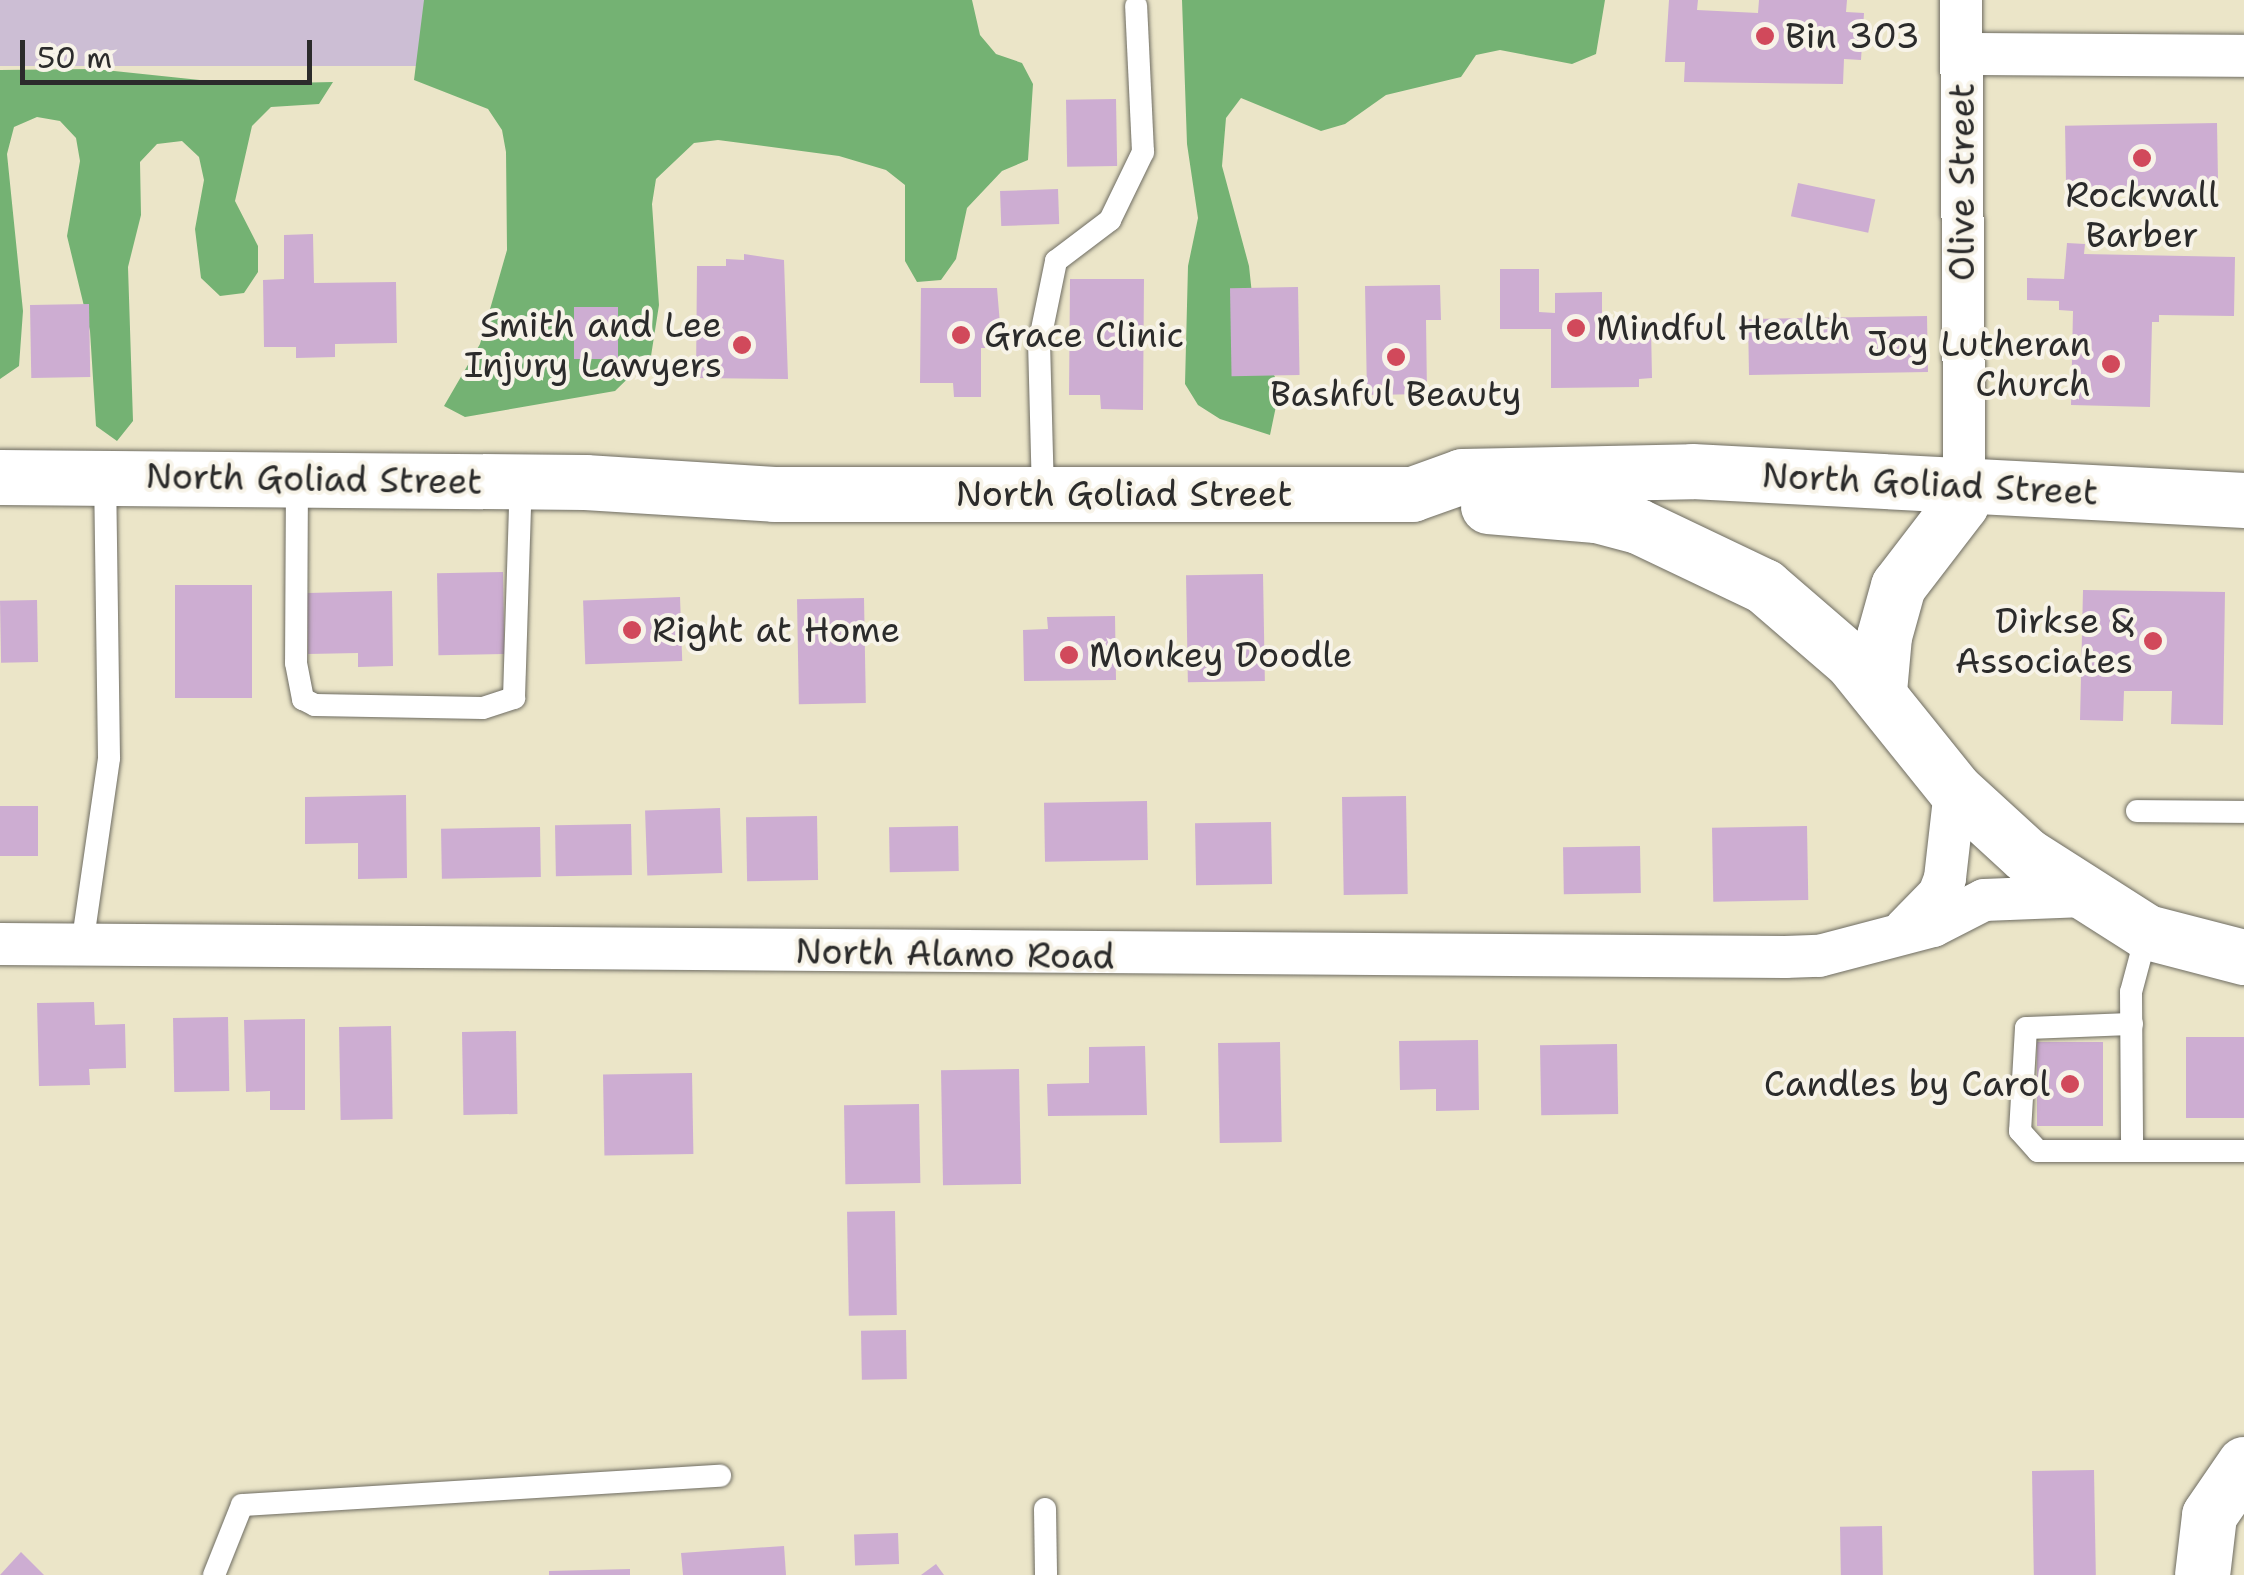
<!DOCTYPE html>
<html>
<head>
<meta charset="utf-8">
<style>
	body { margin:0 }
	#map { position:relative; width:2244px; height:1575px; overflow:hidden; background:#ebe5c8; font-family:"Shantell Sans",sans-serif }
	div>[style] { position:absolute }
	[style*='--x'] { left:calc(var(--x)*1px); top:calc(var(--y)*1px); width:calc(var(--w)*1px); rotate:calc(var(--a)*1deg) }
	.industrial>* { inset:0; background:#ccbed4; transform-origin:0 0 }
	.forest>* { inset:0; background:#74b273 }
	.building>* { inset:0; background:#cdadd2; transform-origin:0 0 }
	.roads { filter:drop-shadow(0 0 2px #6e6c62) drop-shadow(0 0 2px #6e6c62) }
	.lane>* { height:22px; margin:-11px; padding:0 11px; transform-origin:11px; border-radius:11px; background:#fff }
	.street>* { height:42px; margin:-21px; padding:0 21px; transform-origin:21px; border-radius:21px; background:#fff }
	.secondary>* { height:55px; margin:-27.5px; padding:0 27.5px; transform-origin:27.5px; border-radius:27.5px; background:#fff }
	.primary>* { height:55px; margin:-27.5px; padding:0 27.5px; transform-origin:27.5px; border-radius:27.5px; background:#fff }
	.dots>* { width:28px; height:28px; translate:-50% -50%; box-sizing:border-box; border:5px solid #f7f3e8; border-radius:50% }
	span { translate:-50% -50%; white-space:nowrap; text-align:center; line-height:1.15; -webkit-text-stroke:8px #f7f3e8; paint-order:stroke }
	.poi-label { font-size:35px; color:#2b2b2b }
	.left { translate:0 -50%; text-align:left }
	.right { translate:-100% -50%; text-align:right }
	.street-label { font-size:35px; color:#2b2b2b }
	.scale { position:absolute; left:20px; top:40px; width:292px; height:45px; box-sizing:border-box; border:5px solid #2b2b2b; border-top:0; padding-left:12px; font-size:30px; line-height:35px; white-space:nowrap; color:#2b2b2b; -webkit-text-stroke:8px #f7f3e8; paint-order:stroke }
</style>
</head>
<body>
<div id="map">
	<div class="industrial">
		<div style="left:0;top:0;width:425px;height:66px"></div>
	</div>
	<div class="forest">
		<div style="clip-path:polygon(424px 0,972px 0,980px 35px,996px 54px,1022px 63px,1033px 84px,1028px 160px,1002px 171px,967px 208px,956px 259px,941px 280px,917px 282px,905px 261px,905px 185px,886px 170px,839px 156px,718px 140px,694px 143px,656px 179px,652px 204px,659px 305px,651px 356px,615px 391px,465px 417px,444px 406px,480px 344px,507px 250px,506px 152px,502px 130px,488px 109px,414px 80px)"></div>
		<div style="clip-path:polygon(1182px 0,1605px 0,1596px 54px,1572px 64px,1500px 50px,1476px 55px,1461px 77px,1386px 95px,1345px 124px,1321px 131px,1241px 98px,1226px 118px,1222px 166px,1249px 266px,1257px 341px,1280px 387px,1270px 435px,1220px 419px,1198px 405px,1185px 384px,1188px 266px,1198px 218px,1187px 144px)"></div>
		<div style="clip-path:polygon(95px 69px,238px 84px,333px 82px,319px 104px,271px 107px,252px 126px,235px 201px,258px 246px,258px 272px,244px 293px,220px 296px,201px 278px,195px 229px,204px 180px,199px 157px,182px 141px,157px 144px,140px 162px,141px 215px,128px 267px,133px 421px,117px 441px,96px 426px,90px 331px,67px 236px,80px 161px,76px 138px,60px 121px,37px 117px,14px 127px,7px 154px,23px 311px,19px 366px,0 379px,0 70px)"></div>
	</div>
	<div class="building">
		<div style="clip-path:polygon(1669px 0,1698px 0,1697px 10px,1758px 13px,1759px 0,1847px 0,1846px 12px,1864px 13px,1861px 60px,1844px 59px,1843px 84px,1684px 82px,1685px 62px,1665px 62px)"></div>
		<div style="left:1116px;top:99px;width:67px;height:50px;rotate:89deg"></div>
		<div style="left:2217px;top:123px;width:66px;height:152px;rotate:89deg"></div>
		<div style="left:1798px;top:183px;width:79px;height:34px;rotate:12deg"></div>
		<div style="left:1058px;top:189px;width:35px;height:58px;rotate:88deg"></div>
		<div style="clip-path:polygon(313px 234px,314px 283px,396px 282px,397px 343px,335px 344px,335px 357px,296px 358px,296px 347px,264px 347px,263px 280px,284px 279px,284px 235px)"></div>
		<div style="clip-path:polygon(2067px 243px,2085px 244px,2084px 254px,2235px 257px,2234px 316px,2159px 315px,2159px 322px,2152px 322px,2150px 407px,2071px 405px,2073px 311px,2059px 310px,2059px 301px,2027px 300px,2027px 278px,2064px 279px)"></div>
		<div style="clip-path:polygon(744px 254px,784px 260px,788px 379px,696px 378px,697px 266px,726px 266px,726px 259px,744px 260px)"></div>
		<div style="clip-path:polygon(1500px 269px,1539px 269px,1539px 312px,1555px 313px,1555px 293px,1602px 292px,1602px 328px,1651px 327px,1652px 378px,1639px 379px,1639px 387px,1551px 388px,1551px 329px,1500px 329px)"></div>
		<div style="clip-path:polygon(1070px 279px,1144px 279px,1143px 410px,1101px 409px,1100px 395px,1069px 395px)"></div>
		<div style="clip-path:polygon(1440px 285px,1441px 320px,1426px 320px,1427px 394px,1367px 395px,1365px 286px)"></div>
		<div style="left:1298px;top:287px;width:88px;height:68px;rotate:89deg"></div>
		<div style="clip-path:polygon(921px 288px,997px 288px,1002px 348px,981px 348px,981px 397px,954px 397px,953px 383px,920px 383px)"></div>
		<div style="left:89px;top:304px;width:73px;height:59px;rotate:89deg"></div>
		<div style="left:574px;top:307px;width:44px;height:52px"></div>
		<div style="left:1927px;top:316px;width:56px;height:179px;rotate:89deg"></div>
		<div style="left:503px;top:572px;width:82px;height:66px;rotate:89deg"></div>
		<div style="left:1263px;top:574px;width:107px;height:77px;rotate:89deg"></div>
		<div style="left:175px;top:585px;width:77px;height:113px"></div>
		<div style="clip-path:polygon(2083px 590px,2225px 592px,2223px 725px,2171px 724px,2172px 691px,2124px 691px,2123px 721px,2080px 720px)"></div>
		<div style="clip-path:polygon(392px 591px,393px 666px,358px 667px,358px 653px,308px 654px,307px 593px)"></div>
		<div style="left:680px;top:597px;width:64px;height:97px;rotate:88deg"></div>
		<div style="left:864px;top:598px;width:105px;height:67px;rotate:89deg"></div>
		<div style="left:37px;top:600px;width:62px;height:37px;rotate:89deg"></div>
		<div style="clip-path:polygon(1115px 616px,1116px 680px,1024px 681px,1023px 630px,1048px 629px,1047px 617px)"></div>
		<div style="clip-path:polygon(406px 795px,407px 878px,358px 879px,358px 843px,305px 844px,305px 797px)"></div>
		<div style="left:1406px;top:796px;width:98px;height:64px;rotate:89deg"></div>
		<div style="left:1147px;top:801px;width:59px;height:103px;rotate:89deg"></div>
		<div style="left:0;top:806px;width:38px;height:50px"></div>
		<div style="left:720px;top:808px;width:65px;height:75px;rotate:88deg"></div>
		<div style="left:817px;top:816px;width:64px;height:71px;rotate:89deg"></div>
		<div style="left:1271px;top:822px;width:62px;height:76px;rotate:89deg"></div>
		<div style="left:631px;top:824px;width:51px;height:76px;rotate:89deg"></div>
		<div style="left:958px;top:826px;width:45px;height:69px;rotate:89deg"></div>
		<div style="left:1807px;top:826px;width:74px;height:95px;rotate:89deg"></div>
		<div style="left:540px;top:827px;width:50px;height:99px;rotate:89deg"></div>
		<div style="left:1640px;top:846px;width:47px;height:77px;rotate:89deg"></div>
		<div style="clip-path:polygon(94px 1002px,95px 1025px,125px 1024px,126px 1068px,89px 1069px,90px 1085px,39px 1086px,37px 1003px)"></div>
		<div style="left:228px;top:1017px;width:74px;height:55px;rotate:89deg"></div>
		<div style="clip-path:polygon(305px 1019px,305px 1110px,270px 1110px,270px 1091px,246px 1092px,244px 1020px)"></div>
		<div style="left:391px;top:1026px;width:93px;height:52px;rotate:89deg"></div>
		<div style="left:516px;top:1031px;width:83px;height:54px;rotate:89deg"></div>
		<div style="left:2244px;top:1037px;width:81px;height:58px;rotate:90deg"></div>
		<div style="clip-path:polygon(1478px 1040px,1479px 1110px,1436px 1111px,1436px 1089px,1400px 1090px,1399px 1041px)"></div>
		<div style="left:1280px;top:1042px;width:100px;height:62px;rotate:89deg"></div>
		<div style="left:2037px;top:1042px;width:66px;height:84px"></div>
		<div style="left:1617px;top:1044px;width:70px;height:77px;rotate:89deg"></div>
		<div style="clip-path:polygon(1145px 1046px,1147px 1115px,1048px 1116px,1047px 1084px,1089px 1083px,1089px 1047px)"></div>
		<div style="left:1019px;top:1069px;width:115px;height:78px;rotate:89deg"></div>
		<div style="left:692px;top:1073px;width:81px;height:89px;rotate:89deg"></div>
		<div style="left:919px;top:1104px;width:79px;height:75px;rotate:89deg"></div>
		<div style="left:895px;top:1211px;width:104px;height:48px;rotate:89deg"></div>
		<div style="left:906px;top:1330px;width:49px;height:45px;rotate:89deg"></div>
		<div style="left:2094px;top:1470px;width:105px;height:62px;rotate:89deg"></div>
		<div style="left:1882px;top:1526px;width:49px;height:42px;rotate:89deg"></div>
		<div style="left:898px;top:1533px;width:31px;height:44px;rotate:88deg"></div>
		<div style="clip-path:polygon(784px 1546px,786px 1575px,683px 1575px,681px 1553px)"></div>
		<div style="clip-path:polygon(21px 1552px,44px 1575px,0 1575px)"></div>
		<div style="clip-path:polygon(936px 1564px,944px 1575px,921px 1575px)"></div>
		<div style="clip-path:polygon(630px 1569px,630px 1575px,549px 1575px,549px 1571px)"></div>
	</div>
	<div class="roads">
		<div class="lane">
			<div style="--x:297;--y:479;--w:184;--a:90.3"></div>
			<div style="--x:296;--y:663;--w:37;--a:79"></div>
			<div style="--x:303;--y:699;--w:13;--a:27"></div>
			<div style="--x:315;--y:705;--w:168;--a:1"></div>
			<div style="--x:483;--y:708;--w:33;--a:-18"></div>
			<div style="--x:514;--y:698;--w:217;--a:-88.2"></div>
			<div style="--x:1043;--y:494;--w:150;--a:-91.5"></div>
			<div style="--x:1039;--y:344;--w:85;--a:-78.4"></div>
			<div style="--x:1056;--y:261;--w:68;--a:-37.2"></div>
			<div style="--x:1110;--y:220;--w:76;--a:-64.1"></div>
			<div style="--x:1143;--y:152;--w:146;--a:-92.7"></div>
			<div style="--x:2137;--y:811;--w:107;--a:0.5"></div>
			<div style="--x:2147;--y:932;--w:62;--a:104.9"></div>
			<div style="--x:2131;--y:992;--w:159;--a:89.6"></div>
			<div style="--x:2132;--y:1151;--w:112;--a:0"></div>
			<div style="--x:82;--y:946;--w:190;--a:-81.8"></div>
			<div style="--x:109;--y:758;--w:281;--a:-90.8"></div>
			<div style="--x:2132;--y:1024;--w:106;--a:177.8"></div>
			<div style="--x:2026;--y:1028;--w:103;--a:93.3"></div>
			<div style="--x:2020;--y:1131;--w:27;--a:48"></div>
			<div style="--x:2038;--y:1151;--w:94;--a:0"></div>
			<div style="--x:1045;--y:1509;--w:66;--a:89.1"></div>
			<div style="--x:214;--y:1575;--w:75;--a:-68.2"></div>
			<div style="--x:242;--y:1505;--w:479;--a:-3.5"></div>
		</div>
		<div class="street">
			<div style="--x:1961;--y:0;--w:484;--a:89.6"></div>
			<div style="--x:1961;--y:54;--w:283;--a:0.4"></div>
			<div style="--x:1905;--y:929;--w:49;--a:-45.8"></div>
			<div style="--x:1939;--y:894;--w:17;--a:-69"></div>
			<div style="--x:1945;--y:878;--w:89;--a:-83.5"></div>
			<div style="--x:0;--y:944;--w:1785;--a:0.42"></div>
			<div style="--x:1785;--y:957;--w:34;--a:-2"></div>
			<div style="--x:1819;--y:956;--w:118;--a:-14.7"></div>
			<div style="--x:1933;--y:926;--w:57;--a:-27"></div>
			<div style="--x:1984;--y:900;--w:100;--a:-2.3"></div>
		</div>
		<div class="secondary">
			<div style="--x:2202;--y:1575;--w:60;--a:-83.3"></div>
			<div style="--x:2209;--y:1515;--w:62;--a:-55.5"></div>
		</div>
		<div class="primary">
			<div style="--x:0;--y:477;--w:585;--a:0.49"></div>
			<div style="--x:585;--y:482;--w:189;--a:3.6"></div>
			<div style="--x:774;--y:494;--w:638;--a:0"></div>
			<div style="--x:1412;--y:494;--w:53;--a:-19.8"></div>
			<div style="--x:1462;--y:476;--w:230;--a:-1.2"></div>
			<div style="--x:1692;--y:471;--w:553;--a:3.01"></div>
			<div style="--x:1488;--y:506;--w:108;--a:4.8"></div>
			<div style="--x:1596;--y:515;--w:43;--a:14.7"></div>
			<div style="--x:1638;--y:526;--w:140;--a:25.5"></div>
			<div style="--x:1764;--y:586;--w:116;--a:40.8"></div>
			<div style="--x:1852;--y:662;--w:164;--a:51.2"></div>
			<div style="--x:1955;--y:790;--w:96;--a:42.5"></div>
			<div style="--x:2026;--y:855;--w:143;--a:32.5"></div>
			<div style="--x:2147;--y:932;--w:100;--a:14.5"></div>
			<div style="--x:1879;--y:691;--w:55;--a:-84.8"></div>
			<div style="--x:1884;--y:636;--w:52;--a:-74.4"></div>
			<div style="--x:1898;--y:586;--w:103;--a:-52.5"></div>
			<div style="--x:1961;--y:504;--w:20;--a:-81"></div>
		</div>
	</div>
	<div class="dots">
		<div style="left:1765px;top:36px;background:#d1495b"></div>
		<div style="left:2142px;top:158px;background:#d1495b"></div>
		<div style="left:1576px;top:328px;background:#d1495b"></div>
		<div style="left:961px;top:335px;background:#d1495b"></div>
		<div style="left:742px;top:345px;background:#d1495b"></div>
		<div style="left:1396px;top:357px;background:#d1495b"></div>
		<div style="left:2111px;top:364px;background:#d1495b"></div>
		<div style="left:632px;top:630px;background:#d1495b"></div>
		<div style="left:2153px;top:641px;background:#d1495b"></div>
		<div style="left:1069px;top:655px;background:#d1495b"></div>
		<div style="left:2070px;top:1084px;background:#d1495b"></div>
	</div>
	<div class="poi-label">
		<span class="left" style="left:1785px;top:36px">Bin 303</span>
		<span style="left:2142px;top:215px">Rockwall<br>Barber</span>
		<span class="right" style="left:722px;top:345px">Smith and Lee<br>Injury Lawyers</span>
		<span class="left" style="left:1596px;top:328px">Mindful Health</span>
		<span class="left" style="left:984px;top:335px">Grace Clinic</span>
		<span class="right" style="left:2091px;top:364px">Joy Lutheran<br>Church</span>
		<span style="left:1396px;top:394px">Bashful Beauty</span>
		<span class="right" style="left:2133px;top:641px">Dirkse &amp;<br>Associates</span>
		<span class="left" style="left:652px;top:630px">Right at Home</span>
		<span class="left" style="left:1089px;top:655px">Monkey Doodle</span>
		<span class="right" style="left:2050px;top:1084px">Candles by Carol</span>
	</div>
	<div class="street-label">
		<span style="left:1962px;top:182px;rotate:-90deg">Olive Street</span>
		<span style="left:314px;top:479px;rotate:1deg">North Goliad Street</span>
		<span style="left:1930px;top:484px;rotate:3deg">North Goliad Street</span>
		<span style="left:1124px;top:494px">North Goliad Street</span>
		<span style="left:955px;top:954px;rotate:1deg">North Alamo Road</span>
	</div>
	<div class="scale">50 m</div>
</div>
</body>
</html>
